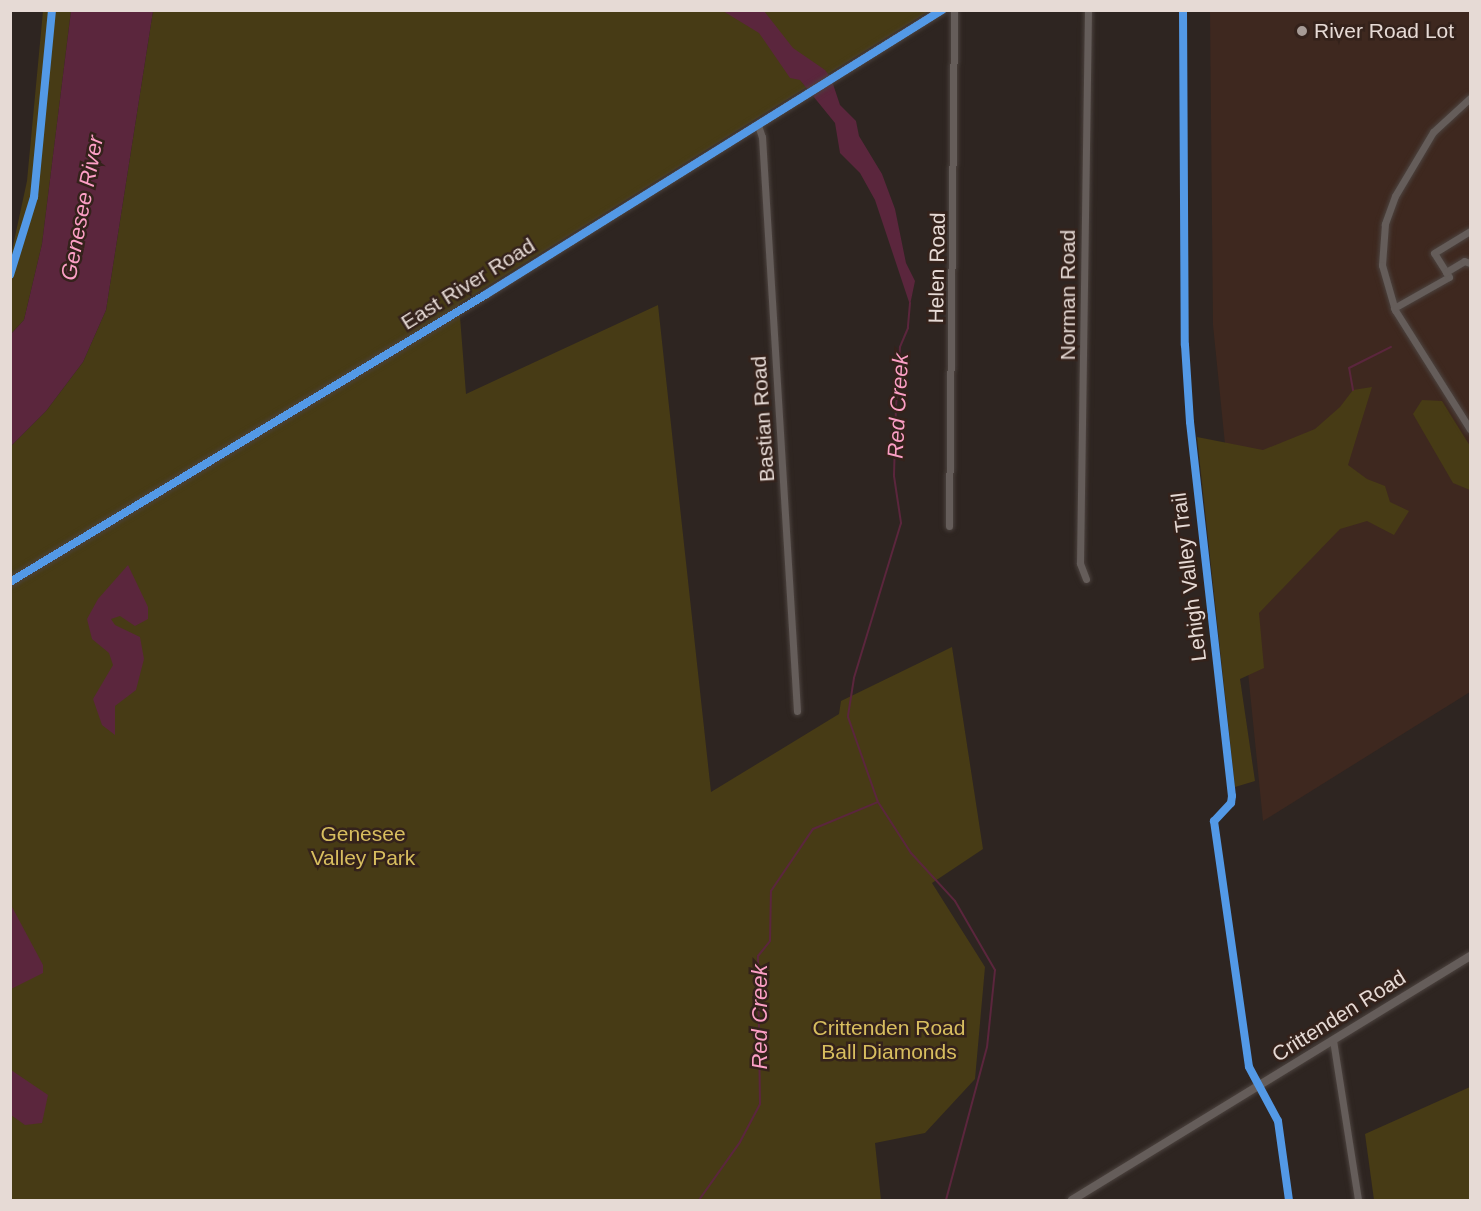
<!DOCTYPE html>
<html>
<head>
<meta charset="utf-8">
<style>
	body { margin:0 }
	#map { position:relative; width:1481px; height:1211px; overflow:hidden; background:#2e2521; font-family:Helvetica,sans-serif }
	div>[style] { position:absolute }
	[style*='--x'] { left:calc(var(--x)*1px); top:calc(var(--y)*1px); width:calc(var(--w)*1px); rotate:calc(var(--a)*1deg) }
	.built>* { inset:0; background:#3e281f }
	.green>* { inset:0; background:#473b15 }
	.water>* { inset:0; background:#5b263d }
	.stream>* { height:2px; margin:-1px; padding:0 1px; transform-origin:1px; border-radius:1px; background:#5b263d }
	.roads { filter:drop-shadow(0 0 2px #4c433f) drop-shadow(0 0 2px #4c433f) }
	.minor>* { height:7px; margin:-3.5px; padding:0 3.5px; transform-origin:3.5px; border-radius:3.5px; background:#655d5a }
	.tertiary>* { height:8px; margin:-4px; padding:0 4px; transform-origin:4px; border-radius:4px; background:#655d5a }
	.cycleway>* { height:8px; margin:-4px; padding:0 4px; transform-origin:4px; border-radius:4px; background:#5399e6 }
	.dots>* { width:16px; height:16px; translate:-50% -50%; box-sizing:border-box; border:3px solid #34221b; border-radius:50% }
	span { translate:-50% -50%; white-space:nowrap; text-align:center; line-height:1.15; -webkit-text-stroke:5px #34221b; paint-order:stroke }
	.poi-label { font-size:21px; color:#e6dad5 }
	.left { translate:0 -50%; text-align:left }
	.street-label { font-size:21px; color:#e6dad5 }
	.park-label { font-size:21px; color:#d8be5f }
	.water-label { font-size:22px; color:#fc9fc5; font-style:italic }
	.frame { position:absolute; inset:0; border:12px solid #e6dad5; pointer-events:none }
</style>
</head>
<body>
<div id="map">
	<div class="built">
		<div style="clip-path:polygon(1210px 11px,1470px 11px,1470px 692px,1263px 821px,1213px 325px)"></div>
	</div>
	<div class="green">
		<div style="clip-path:polygon(43px 11px,71px 11px,42px 244px,24px 320px,11px 334px,11px 255px,27px 181px)"></div>
		<div style="clip-path:polygon(153px 11px,929px 11px,459px 304px,466px 394px,658px 305px,711px 792px,839px 714px,841px 701px,952px 647px,983px 849px,932px 883px,985px 967px,975px 1079px,925px 1133px,875px 1143px,881px 1200px,11px 1200px,11px 446px,46px 411px,83px 362px,106px 310px)"></div>
		<div style="clip-path:polygon(1372px 387px,1348px 465px,1367px 479px,1385px 486px,1390px 502px,1409px 511px,1394px 535px,1367px 521px,1340px 529px,1259px 613px,1264px 668px,1240px 679px,1255px 781px,1235px 787px,1197px 437px,1263px 450px,1315px 429px,1340px 407px,1353px 390px)"></div>
		<div style="clip-path:polygon(1422px 400px,1442px 401px,1470px 446px,1470px 490px,1453px 483px,1413px 414px)"></div>
		<div style="clip-path:polygon(1470px 1087px,1470px 1200px,1374px 1200px,1365px 1134px)"></div>
	</div>
	<div class="water">
		<div style="clip-path:polygon(71px 11px,153px 11px,106px 310px,83px 362px,46px 411px,11px 446px,11px 334px,24px 320px,42px 244px)"></div>
		<div style="clip-path:polygon(723px 11px,764px 11px,793px 48px,825px 70px,831px 78px,840px 105px,856px 121px,859px 136px,882px 174px,895px 209px,906px 263px,915px 281px,910px 305px,875px 200px,860px 173px,840px 153px,835px 123px,800px 80px,790px 78px,759px 33px)"></div>
		<div style="clip-path:polygon(128px 565px,148px 607px,148px 619px,135px 626px,120px 616px,111px 619px,115px 625px,140px 637px,144px 659px,136px 690px,115px 706px,115px 735px,102px 725px,93px 699px,113px 665px,109px 653px,92px 639px,87px 619px,98px 599px)"></div>
		<div style="clip-path:polygon(11px 905px,43px 965px,43px 973px,11px 989px)"></div>
		<div style="clip-path:polygon(11px 1070px,48px 1095px,42px 1123px,25px 1125px,11px 1115px)"></div>
	</div>
	<div class="stream">
		<div style="--x:910;--y:303;--w:25;--a:95"></div>
		<div style="--x:908;--y:328;--w:21;--a:113"></div>
		<div style="--x:900;--y:347;--w:60;--a:93.8"></div>
		<div style="--x:896;--y:407;--w:69;--a:91.7"></div>
		<div style="--x:894;--y:476;--w:48;--a:81.5"></div>
		<div style="--x:901;--y:523;--w:162;--a:106.9"></div>
		<div style="--x:854;--y:678;--w:39;--a:99"></div>
		<div style="--x:848;--y:717;--w:90;--a:70.6"></div>
		<div style="--x:878;--y:802;--w:61;--a:57.1"></div>
		<div style="--x:911;--y:853;--w:65;--a:47.5"></div>
		<div style="--x:955;--y:901;--w:80;--a:59.9"></div>
		<div style="--x:995;--y:970;--w:77;--a:95.9"></div>
		<div style="--x:987;--y:1047;--w:158;--a:105"></div>
		<div style="--x:1353;--y:390;--w:22;--a:-100"></div>
		<div style="--x:1349;--y:368;--w:47;--a:-26.6"></div>
		<div style="--x:699;--y:1200;--w:71;--a:-54.7"></div>
		<div style="--x:740;--y:1142;--w:43;--a:-62.2"></div>
		<div style="--x:760;--y:1104;--w:148;--a:-90.8"></div>
		<div style="--x:758;--y:956;--w:19;--a:-51"></div>
		<div style="--x:770;--y:941;--w:50;--a:-88.9"></div>
		<div style="--x:771;--y:891;--w:75;--a:-55.9"></div>
		<div style="--x:813;--y:829;--w:70;--a:-22.6"></div>
	</div>
	<div class="roads">
		<div class="minor">
			<div style="--x:1470;--y:98;--w:50;--a:137.4"></div>
			<div style="--x:1433;--y:132;--w:74;--a:120.7"></div>
			<div style="--x:1395;--y:196;--w:30;--a:110"></div>
			<div style="--x:1385;--y:224;--w:41;--a:94.2"></div>
			<div style="--x:1382;--y:265;--w:47;--a:73.9"></div>
			<div style="--x:1395;--y:310;--w:141;--a:57.8"></div>
			<div style="--x:758;--y:125;--w:13;--a:72"></div>
			<div style="--x:762;--y:137;--w:575;--a:86.51"></div>
			<div style="--x:1446;--y:272;--w:22;--a:-122"></div>
			<div style="--x:1434;--y:253;--w:42;--a:-31.4"></div>
			<div style="--x:1394;--y:308;--w:63;--a:-29.4"></div>
			<div style="--x:1449;--y:277;--w:6;--a:-121"></div>
			<div style="--x:1446;--y:272;--w:21;--a:-31"></div>
			<div style="--x:1464;--y:261;--w:6;--a:18"></div>
			<div style="--x:949;--y:526;--w:516;--a:-89.44"></div>
			<div style="--x:1086;--y:579;--w:17;--a:-111"></div>
			<div style="--x:1080;--y:563;--w:553;--a:-89.17"></div>
			<div style="--x:1333;--y:1040;--w:162;--a:81.1"></div>
		</div>
		<div class="tertiary">
			<div style="--x:10;--y:582;--w:555;--a:-31.14"></div>
			<div style="--x:485;--y:295;--w:539;--a:-31.95"></div>
			<div style="--x:1072;--y:1200;--w:467;--a:-31.5"></div>
		</div>
	</div>
	<div class="cycleway">
		<div style="--x:1183;--y:10;--w:335;--a:89.7"></div>
		<div style="--x:1185;--y:345;--w:77;--a:86.3"></div>
		<div style="--x:1190;--y:422;--w:376;--a:83.6"></div>
		<div style="--x:1232;--y:796;--w:7;--a:98"></div>
		<div style="--x:1231;--y:803;--w:25;--a:133"></div>
		<div style="--x:1214;--y:821;--w:248;--a:81.9"></div>
		<div style="--x:1249;--y:1067;--w:61;--a:61.8"></div>
		<div style="--x:1278;--y:1121;--w:80;--a:82.1"></div>
		<div style="--x:10;--y:275;--w:82;--a:-72.9"></div>
		<div style="--x:34;--y:197;--w:188;--a:-84.5"></div>
		<div style="--x:10;--y:582;--w:555;--a:-31.14"></div>
		<div style="--x:485;--y:295;--w:539;--a:-31.95"></div>
	</div>
	<div class="dots">
		<div style="left:1302px;top:31px;background:#a69b96"></div>
	</div>
	<div class="poi-label">
		<span class="left" style="left:1314px;top:31px">River Road Lot</span>
	</div>
	<div class="street-label">
		<span style="left:937px;top:268px;rotate:-89deg">Helen Road</span>
		<span style="left:468px;top:284px;rotate:-32deg">East River Road</span>
		<span style="left:1068px;top:295px;rotate:-90deg">Norman Road</span>
		<span style="left:763px;top:419px;rotate:-94deg">Bastian Road</span>
		<span style="left:1189px;top:577px;rotate:-97deg">Lehigh Valley Trail</span>
		<span style="left:1339px;top:1016px;rotate:-32deg">Crittenden Road</span>
	</div>
	<div class="park-label">
		<span style="left:363px;top:846px">Genesee<br>Valley Park</span>
		<span style="left:889px;top:1040px">Crittenden Road<br>Ball Diamonds</span>
	</div>
	<div class="water-label">
		<span style="left:82px;top:208px;rotate:-79deg">Genesee River</span>
		<span style="left:898px;top:406px;rotate:-87deg">Red Creek</span>
		<span style="left:760px;top:1017px;rotate:-90deg">Red Creek</span>
	</div>
	<div class="frame"></div>
</div>
</body>
</html>
